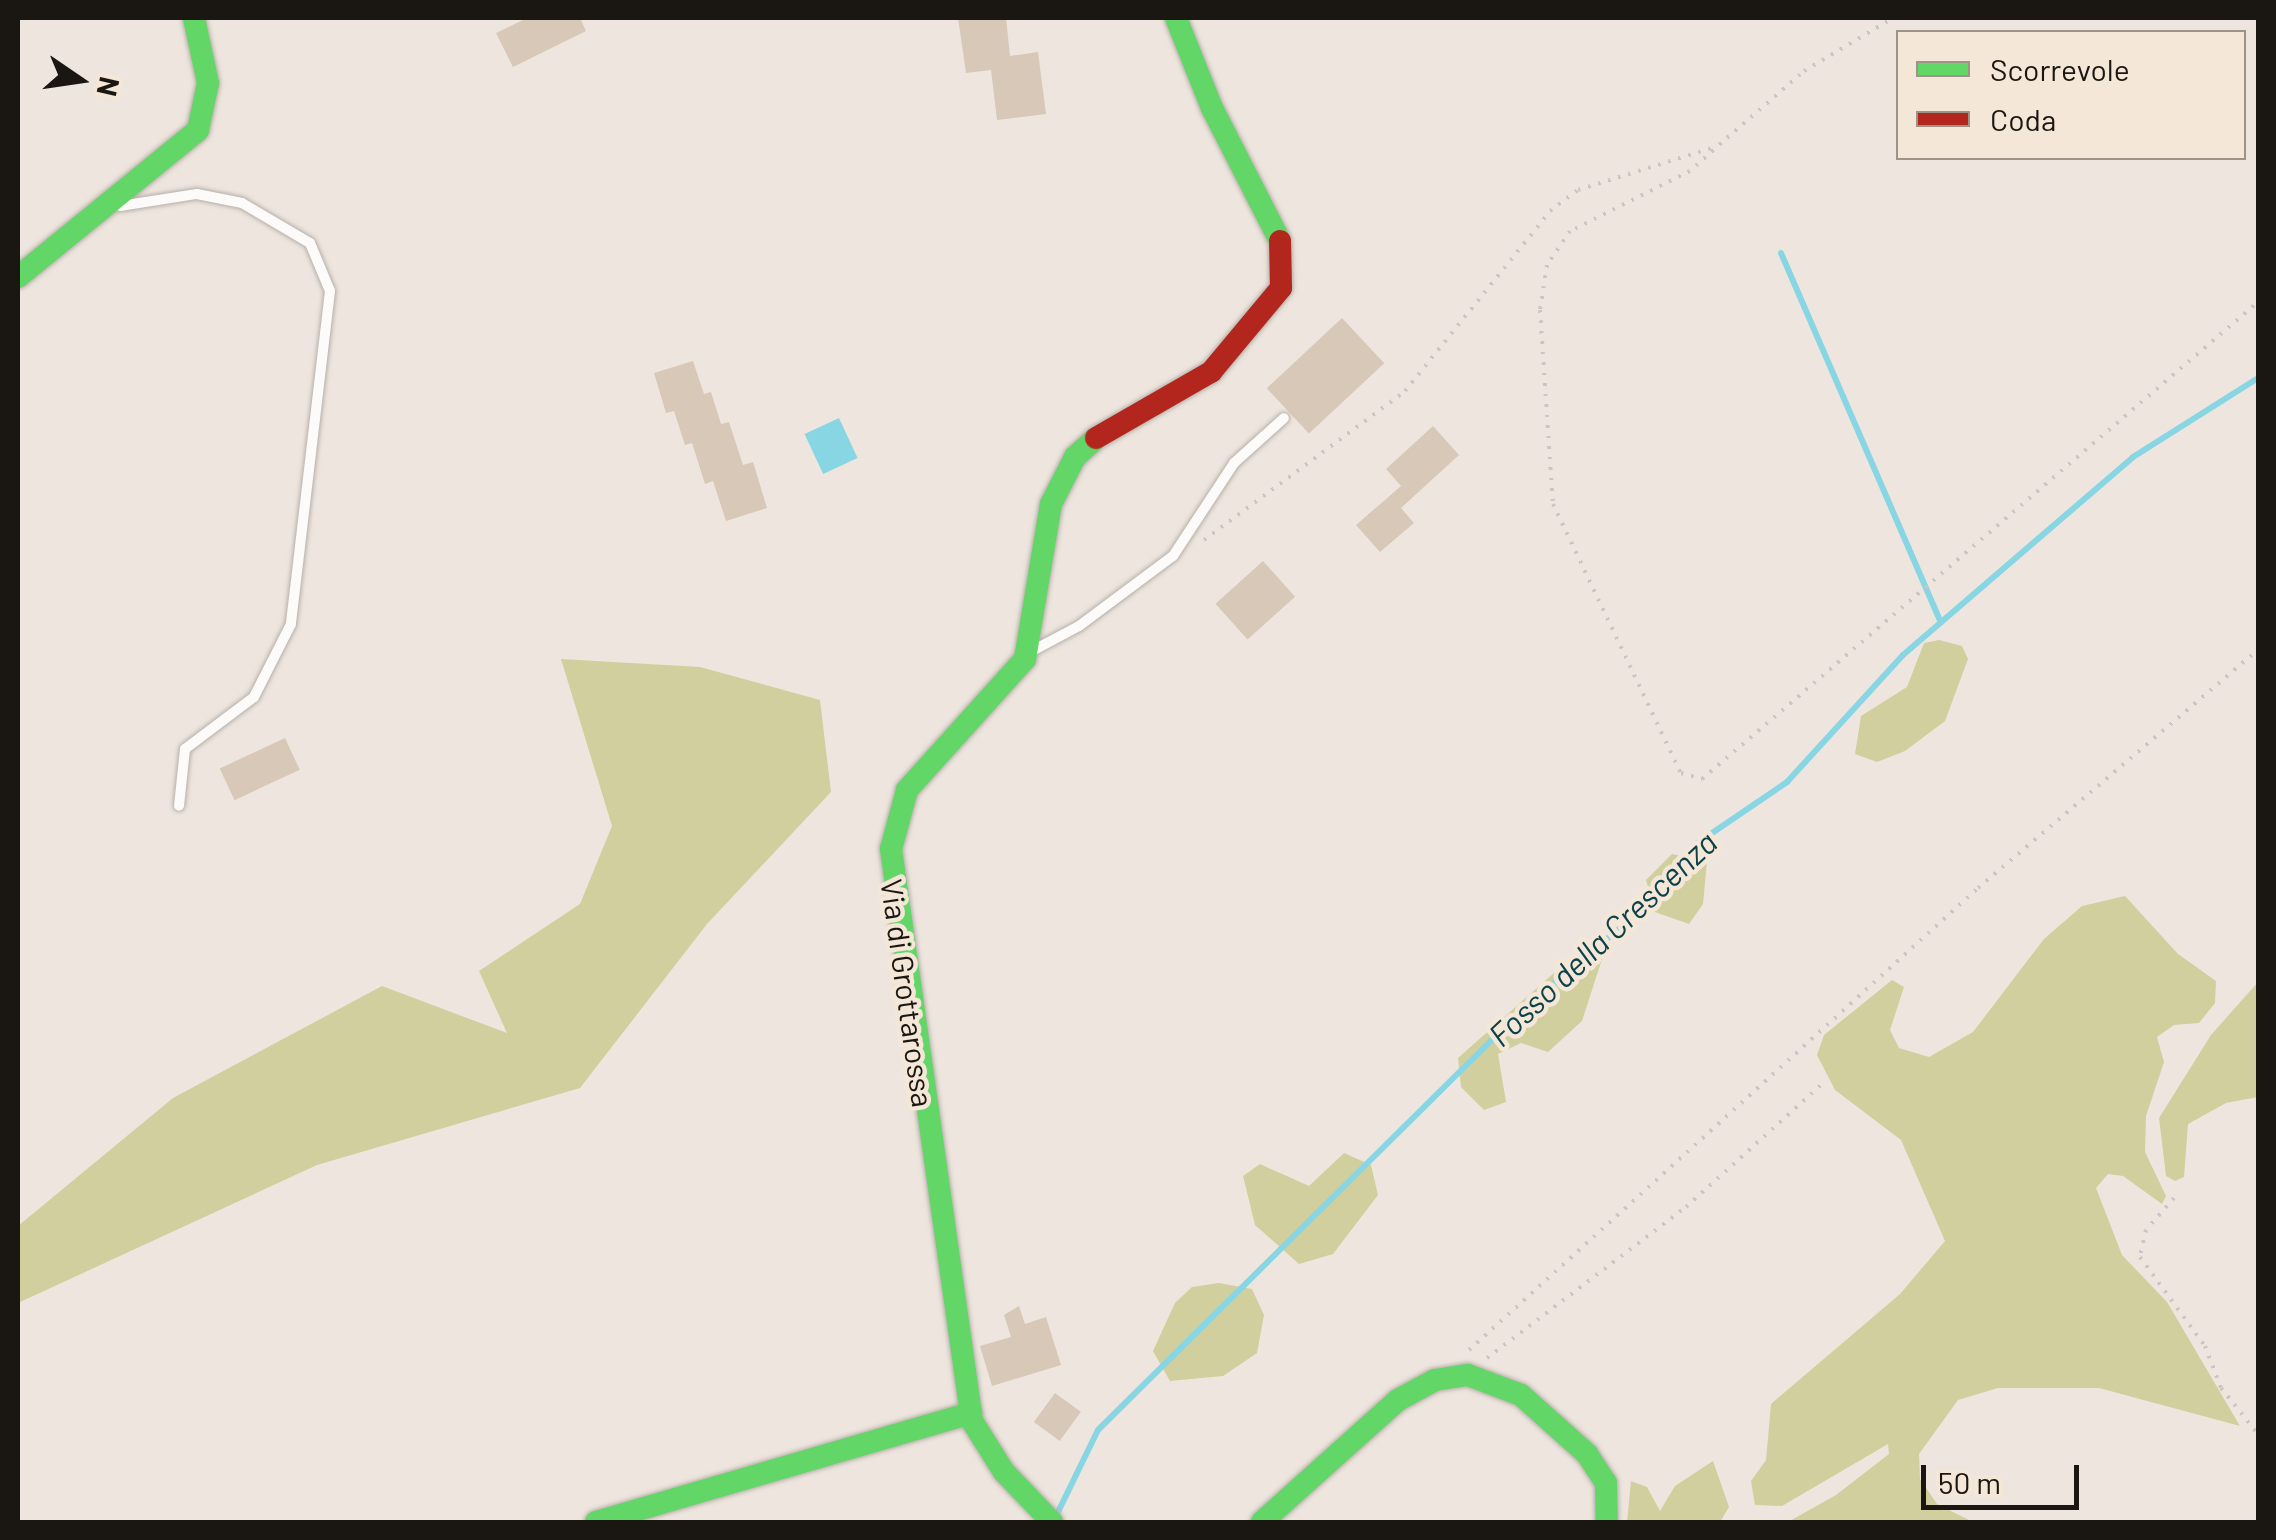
<!DOCTYPE html>
<html>
<head>
<meta charset="utf-8">
<style>
	body { margin:0 }
	#map { position:relative; width:2276px; height:1540px; overflow:hidden; background:#eee6de; font-family:Barlow,sans-serif }
	div>[style] { position:absolute }
	[style*='--x'] { left:calc(var(--x)*1px); top:calc(var(--y)*1px); width:calc(var(--w)*1px); rotate:calc(var(--a)*1deg) }
	.forest>* { inset:0; background:#d0cf9d }
	.water>* { inset:0; background:#88d6e4; transform-origin:0 0 }
	.stream>* { height:6px; margin:-3px; padding:0 3px; transform-origin:3px; border-radius:3px; background:#88d6e4 }
	.building>* { inset:0; background:#d7c8b8; transform-origin:0 0 }
	.path>* { height:4px; margin-top:-2px; transform-origin:0; background:repeating-linear-gradient(90deg,#c9c7c4 0 2.5px,transparent 0 10.5px) }
	.roads { filter:drop-shadow(0 0 2px #b6b0aa) drop-shadow(0 0 2px #b6b0aa) }
	.lane>* { height:10px; margin:-5px; padding:0 5px; transform-origin:5px; border-radius:5px; background:#fcfbfa }
	.fast>* { height:22px; margin:-11px; padding:0 11px; transform-origin:11px; border-radius:11px; background:#63d668 }
	.jam>* { height:22px; margin:-11px; padding:0 11px; transform-origin:11px; border-radius:11px; background:#b3261e }
	span { translate:-50% -50%; white-space:nowrap; text-align:center; line-height:1.15; -webkit-text-stroke:9px #f4e7d8; paint-order:stroke }
	.street-label { font-size:30px; color:#1a1611 }
	.water-label { font-size:32px; color:#0b414a; font-style:italic }
	.frame { position:absolute; inset:0; border:20px solid #1a1611; pointer-events:none }
	.legend { position:absolute; left:1896px; top:30px; width:350px; height:130px; box-sizing:border-box; background:#f4e7d8; border:2px solid #9d9388; margin:0; padding:12px 18px; list-style:none; font-size:30px; color:#1a1611 }
	.legend li { display:flex; align-items:center; gap:20px; height:50px }
	.legend b { width:50px; border:2px solid #9d9388 }
	.north { position:absolute; left:30px; top:30px; width:100px; height:100px; -webkit-text-stroke:8px #f4e7d8; paint-order:stroke; rotate:103deg; font-size:28px; font-weight:700; line-height:40px; text-align:center; color:#1a1611 }
	.north::after { content:''; display:block; margin:auto; width:35px; height:45px; background:#1a1611; clip-path:polygon(50% 0,100% 100%,50% 72%,0 100%) }
	.scale { position:absolute; left:1921px; top:1465px; width:158px; height:45px; box-sizing:border-box; border:5px solid #1a1611; border-top:0; padding-left:12px; font-size:30px; line-height:35px; white-space:nowrap; color:#1a1611; -webkit-text-stroke:8px #f4e7d8; paint-order:stroke }
</style>
</head>
<body>
<div id="map">
	<div class="forest">
		<div style="clip-path:polygon(1939px 640px,1962px 646px,1968px 659px,1945px 721px,1905px 751px,1877px 762px,1855px 754px,1861px 716px,1907px 687px,1924px 643px)"></div>
		<div style="clip-path:polygon(561px 659px,700px 667px,820px 700px,831px 792px,707px 924px,580px 1088px,317px 1165px,18px 1303px,18px 1226px,173px 1098px,382px 986px,507px 1033px,479px 971px,580px 904px,612px 826px)"></div>
		<div style="clip-path:polygon(1672px 854px,1707px 861px,1703px 904px,1689px 924px,1655px 912px,1646px 880px)"></div>
		<div style="clip-path:polygon(2125px 896px,2178px 954px,2216px 981px,2215px 1003px,2199px 1023px,2174px 1025px,2157px 1037px,2164px 1062px,2146px 1116px,2145px 1152px,2166px 1196px,2162px 1204px,2123px 1176px,2108px 1174px,2096px 1188px,2122px 1255px,2167px 1302px,2240px 1426px,2099px 1388px,1998px 1388px,1958px 1400px,1919px 1454px,1920px 1479px,1937px 1504px,1973px 1522px,1788px 1522px,1836px 1495px,1889px 1454px,1888px 1444px,1782px 1506px,1755px 1505px,1751px 1481px,1766px 1460px,1771px 1404px,1900px 1294px,1945px 1241px,1901px 1140px,1835px 1090px,1817px 1055px,1824px 1035px,1892px 980px,1904px 987px,1890px 1030px,1899px 1048px,1929px 1057px,1973px 1032px,2044px 939px,2082px 906px)"></div>
		<div style="clip-path:polygon(1604px 953px,1582px 1021px,1548px 1052px,1521px 1043px,1498px 1054px,1506px 1102px,1484px 1110px,1461px 1087px,1458px 1058px,1572px 957px)"></div>
		<div style="clip-path:polygon(2258px 982px,2258px 1097px,2226px 1103px,2188px 1124px,2184px 1177px,2175px 1181px,2166px 1176px,2159px 1118px,2211px 1035px)"></div>
		<div style="clip-path:polygon(1344px 1153px,1371px 1165px,1378px 1195px,1333px 1254px,1299px 1264px,1255px 1225px,1243px 1176px,1260px 1164px,1309px 1186px)"></div>
		<div style="clip-path:polygon(1219px 1283px,1252px 1289px,1264px 1315px,1257px 1353px,1223px 1376px,1170px 1381px,1153px 1351px,1175px 1303px,1192px 1287px)"></div>
		<div style="clip-path:polygon(1713px 1461px,1729px 1507px,1720px 1522px,1627px 1522px,1631px 1481px,1647px 1487px,1660px 1511px,1675px 1486px)"></div>
	</div>
	<div class="water">
		<div style="left:839px;top:418px;width:44px;height:38px;rotate:65deg"></div>
	</div>
	<div class="stream">
		<div style="--x:1781;--y:253;--w:402;--a:66.6"></div>
		<div style="--x:1058;--y:1512;--w:91;--a:-64"></div>
		<div style="--x:1098;--y:1430;--w:598;--a:-44.73"></div>
		<div style="--x:1523;--y:1009;--w:163;--a:-39.8"></div>
		<div style="--x:1648;--y:905;--w:74;--a:-52.7"></div>
		<div style="--x:1693;--y:846;--w:114;--a:-34.2"></div>
		<div style="--x:1787;--y:782;--w:172;--a:-47.6"></div>
		<div style="--x:1903;--y:655;--w:303;--a:-40.7"></div>
		<div style="--x:2133;--y:457;--w:148;--a:-32.3"></div>
	</div>
	<div class="building">
		<div style="clip-path:polygon(527px 18px,580px 18px,586px 31px,513px 67px,496px 33px)"></div>
		<div style="clip-path:polygon(958px 18px,1006px 18px,1010px 56px,1038px 52px,1046px 114px,997px 120px,991px 70px,966px 73px)"></div>
		<div style="left:1342px;top:318px;width:62px;height:103px;rotate:47deg"></div>
		<div style="clip-path:polygon(693px 361px,704px 394px,711px 392px,721px 424px,729px 422px,743px 465px,753px 462px,767px 508px,726px 521px,713px 481px,705px 484px,692px 443px,685px 445px,674px 411px,666px 413px,654px 373px)"></div>
		<div style="clip-path:polygon(1433px 426px,1459px 455px,1401px 508px,1414px 523px,1380px 552px,1356px 525px,1401px 486px,1386px 469px)"></div>
		<div style="left:1263px;top:561px;width:48px;height:64px;rotate:48deg"></div>
		<div style="left:285px;top:738px;width:35px;height:72px;rotate:65deg"></div>
		<div style="clip-path:polygon(1019px 1306px,1025px 1324px,1046px 1317px,1061px 1365px,992px 1386px,980px 1346px,1011px 1337px,1004px 1315px)"></div>
		<div style="left:1055px;top:1393px;width:32px;height:36px;rotate:36deg"></div>
	</div>
	<div class="path">
		<div style="--x:1729;--y:136;--w:52;--a:138.1"></div>
		<div style="--x:1690;--y:171;--w:134;--a:153.4"></div>
		<div style="--x:1570;--y:231;--w:41;--a:124.1"></div>
		<div style="--x:1547;--y:265;--w:46;--a:98.8"></div>
		<div style="--x:1540;--y:310;--w:194;--a:86.2"></div>
		<div style="--x:1553;--y:504;--w:298;--a:64.6"></div>
		<div style="--x:1681;--y:773;--w:22;--a:16"></div>
		<div style="--x:1702;--y:779;--w:733;--a:-40.63"></div>
		<div style="--x:1727;--y:138;--w:102;--a:-41"></div>
		<div style="--x:1804;--y:71;--w:104;--a:-30.8"></div>
		<div style="--x:1204;--y:540;--w:250;--a:-36.5"></div>
		<div style="--x:1405;--y:391;--w:231;--a:-51.1"></div>
		<div style="--x:1550;--y:211;--w:35;--a:-37"></div>
		<div style="--x:1578;--y:190;--w:144;--a:-17.4"></div>
		<div style="--x:2174;--y:1198;--w:43;--a:131.2"></div>
		<div style="--x:2146;--y:1230;--w:28;--a:103"></div>
		<div style="--x:2140;--y:1257;--w:110;--a:53.9"></div>
		<div style="--x:2205;--y:1346;--w:45;--a:69.1"></div>
		<div style="--x:2221;--y:1388;--w:59;--a:51.2"></div>
		<div style="--x:1469;--y:1350;--w:687;--a:-42.23"></div>
		<div style="--x:1978;--y:888;--w:367;--a:-40.4"></div>
		<div style="--x:1487;--y:1358;--w:250;--a:-37.2"></div>
		<div style="--x:1686;--y:1207;--w:183;--a:-42.1"></div>
	</div>
	<div class="roads">
		<div class="lane">
			<div style="--x:120;--y:206;--w:78;--a:-8.9"></div>
			<div style="--x:197;--y:194;--w:46;--a:11.3"></div>
			<div style="--x:242;--y:203;--w:79;--a:30.5"></div>
			<div style="--x:310;--y:243;--w:52;--a:67.4"></div>
			<div style="--x:330;--y:291;--w:335;--a:96.7"></div>
			<div style="--x:291;--y:624;--w:82;--a:116.9"></div>
			<div style="--x:254;--y:697;--w:86;--a:143"></div>
			<div style="--x:185;--y:749;--w:57;--a:96"></div>
			<div style="--x:1032;--y:651;--w:53;--a:-28"></div>
			<div style="--x:1079;--y:626;--w:117;--a:-36.7"></div>
			<div style="--x:1173;--y:556;--w:111;--a:-56.7"></div>
			<div style="--x:1234;--y:463;--w:67;--a:-42"></div>
		</div>
		<div class="fast">
			<div style="--x:1176;--y:18;--w:97;--a:68.2"></div>
			<div style="--x:1212;--y:108;--w:149;--a:62.9"></div>
			<div style="--x:18;--y:277;--w:232;--a:-39.2"></div>
			<div style="--x:198;--y:130;--w:48;--a:-78"></div>
			<div style="--x:208;--y:83;--w:66;--a:-102.2"></div>
			<div style="--x:596;--y:1522;--w:391;--a:-16.2"></div>
			<div style="--x:1052;--y:1522;--w:69;--a:-133.8"></div>
			<div style="--x:1004;--y:1472;--w:60;--a:-122.1"></div>
			<div style="--x:972;--y:1421;--w:578;--a:-98.06"></div>
			<div style="--x:891;--y:849;--w:61;--a:-74.8"></div>
			<div style="--x:907;--y:790;--w:176;--a:-48"></div>
			<div style="--x:1025;--y:659;--w:157;--a:-80.5"></div>
			<div style="--x:1051;--y:504;--w:53;--a:-62.9"></div>
			<div style="--x:1075;--y:457;--w:28;--a:-42"></div>
			<div style="--x:1262;--y:1522;--w:183;--a:-41.9"></div>
			<div style="--x:1398;--y:1400;--w:42;--a:-28.4"></div>
			<div style="--x:1435;--y:1380;--w:33;--a:-9"></div>
			<div style="--x:1468;--y:1375;--w:57;--a:20.7"></div>
			<div style="--x:1521;--y:1395;--w:89;--a:41.8"></div>
			<div style="--x:1587;--y:1454;--w:35;--a:57"></div>
			<div style="--x:1606;--y:1483;--w:39;--a:89"></div>
		</div>
		<div class="jam">
			<div style="--x:1096;--y:438;--w:133;--a:-29.9"></div>
			<div style="--x:1211;--y:372;--w:109;--a:-50.2"></div>
			<div style="--x:1281;--y:288;--w:47;--a:-91.2"></div>
		</div>
	</div>
	<div class="street-label">
		<span style="left:908px;top:993px;rotate:82deg">Via di Grottarossa</span>
	</div>
	<div class="water-label">
		<span style="left:1602px;top:938px;rotate:-43deg">Fosso della Crescenza</span>
	</div>
	<div class="frame"></div>
	<ul class="legend">
	<li><b style="height:12px;background:#63d668"></b>Scorrevole</li>
	<li><b style="height:12px;background:#b3261e"></b>Coda</li>
	</ul>
	<div class="north">N</div>
	<div class="scale">50 m</div>
</div>
</body>
</html>
